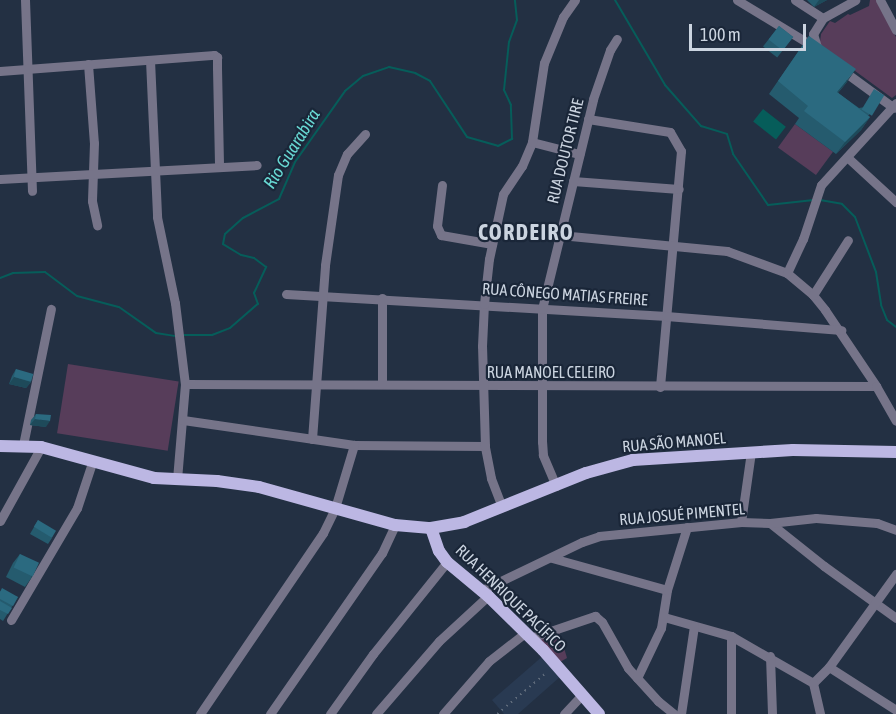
<!DOCTYPE html>
<html>
<head>
<meta charset="utf-8">
<style>
	body { margin:0 }
	#map { position:relative; width:896px; height:714px; overflow:hidden; background:#233043; font-family:"Asap Condensed",sans-serif }
	div>[style] { position:absolute }
	[style*='--x'] { left:calc(var(--x)*1px); top:calc(var(--y)*1px); width:calc(var(--w)*1px); rotate:calc(var(--a)*1deg) }
	.built>* { inset:0; background:#293a52 }
	.green>* { inset:0; background:#573d5a; transform-origin:0 0 }
	.water>* { inset:0; background:#065d5a; transform-origin:0 0 }
	.stream>* { height:2px; margin:-1px; padding:0 1px; transform-origin:1px; border-radius:1px; background:#065d5a }
	.path>* { height:1.5px; margin-top:-0.75px; transform-origin:0; background:repeating-linear-gradient(90deg,#5f6b7b 0 1.5px,transparent 0 6px) }
	.minor>* { height:9px; margin:-4.5px; padding:0 4.5px; transform-origin:4.5px; border-radius:4.5px; background:#767489 }
	.major>* { height:12px; margin:-6px; padding:0 6px; transform-origin:6px; border-radius:6px; background:#bcb7e3 }
	.wall>* { inset:0; background:#255b6e; transform-origin:0 0 }
	.shaded-wall>* { inset:0; background:#1e4a5a }
	.building>* { inset:0; background:#2b6a80; transform-origin:0 0 }
	span { translate:-50% -50%; white-space:nowrap; text-align:center; line-height:1.15; -webkit-text-stroke:4.5px #1a2638; paint-order:stroke }
	.street-label { font-size:16px; color:#cbd4e0 }
	.water-label { font-size:18px; color:#68d8d3; font-style:italic }
	.district-label { font-size:22px; color:#cbd4e0; font-weight:700; letter-spacing:1.5px }
	.scale { position:absolute; left:689px; top:24px; width:117px; height:27px; box-sizing:border-box; border:3px solid #cbd4e0; border-top:0; padding-left:8px; font-size:18px; line-height:21px; white-space:nowrap; color:#cbd4e0; -webkit-text-stroke:4px #1a2638; paint-order:stroke }
</style>
</head>
<body>
<div id="map">
	<div class="built">
		<div style="clip-path:polygon(544px 655px,561px 676px,518px 714px,504px 714px,492px 700px)"></div>
	</div>
	<div class="green">
		<div style="clip-path:polygon(870px 0,878px 0,896px 37px,896px 95px,892px 98px,821px 46px,820px 42px,821px 34px,830px 21px,835px 23px,848px 14px,850px 15px,869px 6px)"></div>
		<div style="left:795px;top:124px;width:47px;height:29px;rotate:36deg"></div>
		<div style="left:68px;top:364px;width:112px;height:70px;rotate:9deg"></div>
		<div style="clip-path:polygon(559px 631px,567px 658px,560px 662px,537px 639px)"></div>
	</div>
	<div class="water">
		<div style="left:763px;top:109px;width:29px;height:16px;rotate:38deg"></div>
	</div>
	<div class="stream">
		<div style="--x:615;--y:0;--w:99;--a:59.5"></div>
		<div style="--x:665;--y:85;--w:55;--a:48.7"></div>
		<div style="--x:701;--y:126;--w:27;--a:17"></div>
		<div style="--x:727;--y:134;--w:21;--a:73"></div>
		<div style="--x:733;--y:154;--w:62;--a:55.5"></div>
		<div style="--x:768;--y:205;--w:46;--a:-6.2"></div>
		<div style="--x:820;--y:200;--w:22;--a:10"></div>
		<div style="--x:842;--y:204;--w:18;--a:45"></div>
		<div style="--x:855;--y:217;--w:59;--a:69.1"></div>
		<div style="--x:876;--y:272;--w:33;--a:81"></div>
		<div style="--x:881;--y:305;--w:16;--a:68"></div>
		<div style="--x:887;--y:320;--w:11;--a:38"></div>
		<div style="--x:0;--y:278;--w:14;--a:-21"></div>
		<div style="--x:13;--y:273;--w:32;--a:-2"></div>
		<div style="--x:45;--y:272;--w:40;--a:37"></div>
		<div style="--x:77;--y:296;--w:43;--a:14.7"></div>
		<div style="--x:119;--y:307;--w:45;--a:35.1"></div>
		<div style="--x:156;--y:333;--w:20;--a:9"></div>
		<div style="--x:181;--y:335;--w:31;--a:0"></div>
		<div style="--x:212;--y:335;--w:19;--a:-21"></div>
		<div style="--x:230;--y:328;--w:37;--a:-41"></div>
		<div style="--x:258;--y:304;--w:12;--a:-110"></div>
		<div style="--x:254;--y:293;--w:29;--a:-65"></div>
		<div style="--x:266;--y:267;--w:15;--a:-143"></div>
		<div style="--x:254;--y:258;--w:13;--a:-167"></div>
		<div style="--x:241;--y:255;--w:21;--a:-149"></div>
		<div style="--x:223;--y:244;--w:10;--a:-79"></div>
		<div style="--x:225;--y:234;--w:24;--a:-42"></div>
		<div style="--x:243;--y:218;--w:41;--a:-27.8"></div>
		<div style="--x:279;--y:199;--w:40;--a:-66.6"></div>
		<div style="--x:295;--y:162;--w:87;--a:-54.8"></div>
		<div style="--x:345;--y:91;--w:23;--a:-40"></div>
		<div style="--x:363;--y:76;--w:28;--a:-19"></div>
		<div style="--x:389;--y:67;--w:27;--a:13"></div>
		<div style="--x:415;--y:73;--w:17;--a:28"></div>
		<div style="--x:430;--y:81;--w:67;--a:56.5"></div>
		<div style="--x:467;--y:137;--w:32;--a:16"></div>
		<div style="--x:498;--y:146;--w:16;--a:-27"></div>
		<div style="--x:512;--y:139;--w:34;--a:-92"></div>
		<div style="--x:511;--y:105;--w:17;--a:-115"></div>
		<div style="--x:504;--y:90;--w:48;--a:-84.1"></div>
		<div style="--x:509;--y:42;--w:23;--a:-70"></div>
		<div style="--x:517;--y:20;--w:20;--a:-96"></div>
	</div>
	<div class="path">
		<div style="--x:497;--y:714;--w:65;--a:-40"></div>
	</div>
	<div class="minor">
		<div style="--x:25;--y:0;--w:191;--a:87.9"></div>
		<div style="--x:737;--y:0;--w:89;--a:31.2"></div>
		<div style="--x:795;--y:0;--w:33;--a:33"></div>
		<div style="--x:880;--y:0;--w:34;--a:62"></div>
		<div style="--x:818;--y:50;--w:17;--a:-107"></div>
		<div style="--x:813;--y:34;--w:19;--a:-58"></div>
		<div style="--x:823;--y:18;--w:37;--a:-29"></div>
		<div style="--x:150;--y:60;--w:157;--a:87.4"></div>
		<div style="--x:157;--y:217;--w:88;--a:78.2"></div>
		<div style="--x:175;--y:303;--w:82;--a:83"></div>
		<div style="--x:185;--y:384;--w:96;--a:94.8"></div>
		<div style="--x:88;--y:64;--w:79;--a:85.7"></div>
		<div style="--x:94;--y:143;--w:58;--a:92"></div>
		<div style="--x:92;--y:201;--w:25;--a:78"></div>
		<div style="--x:842;--y:70;--w:64;--a:36.2"></div>
		<div style="--x:0;--y:71;--w:215;--a:-4.3"></div>
		<div style="--x:214;--y:55;--w:4;--a:34"></div>
		<div style="--x:217;--y:57;--w:11;--a:90"></div>
		<div style="--x:217;--y:68;--w:98;--a:88.8"></div>
		<div style="--x:588;--y:119;--w:83;--a:9"></div>
		<div style="--x:670;--y:132;--w:22;--a:60"></div>
		<div style="--x:681;--y:151;--w:237;--a:95.1"></div>
		<div style="--x:532;--y:142;--w:49;--a:14.3"></div>
		<div style="--x:847;--y:157;--w:67;--a:42.6"></div>
		<div style="--x:0;--y:179;--w:257;--a:-3.1"></div>
		<div style="--x:573;--y:181;--w:106;--a:4.3"></div>
		<div style="--x:442;--y:185;--w:41;--a:97"></div>
		<div style="--x:437;--y:226;--w:10;--a:66"></div>
		<div style="--x:441;--y:235;--w:52;--a:10"></div>
		<div style="--x:560;--y:235;--w:168;--a:5.5"></div>
		<div style="--x:727;--y:251;--w:64;--a:20.1"></div>
		<div style="--x:787;--y:273;--w:34;--a:40"></div>
		<div style="--x:813;--y:295;--w:19;--a:51"></div>
		<div style="--x:825;--y:310;--w:92;--a:56.1"></div>
		<div style="--x:787;--y:273;--w:38;--a:-65"></div>
		<div style="--x:803;--y:239;--w:57;--a:-71.6"></div>
		<div style="--x:821;--y:185;--w:111;--a:-47.6"></div>
		<div style="--x:286;--y:294;--w:381;--a:3.3"></div>
		<div style="--x:666;--y:316;--w:176;--a:4.6"></div>
		<div style="--x:813;--y:295;--w:65;--a:-57.5"></div>
		<div style="--x:185;--y:384;--w:691;--a:0.17"></div>
		<div style="--x:876;--y:386;--w:40;--a:60.3"></div>
		<div style="--x:382;--y:384;--w:86;--a:-90"></div>
		<div style="--x:183;--y:420;--w:173;--a:8.3"></div>
		<div style="--x:354;--y:445;--w:131;--a:0.4"></div>
		<div style="--x:312;--y:439;--w:174;--a:-85.7"></div>
		<div style="--x:325;--y:265;--w:91;--a:-81.8"></div>
		<div style="--x:338;--y:175;--w:23;--a:-67"></div>
		<div style="--x:347;--y:154;--w:27;--a:-48"></div>
		<div style="--x:23;--y:445;--w:139;--a:-78.4"></div>
		<div style="--x:556;--y:486;--w:34;--a:-113"></div>
		<div style="--x:543;--y:455;--w:13;--a:-94"></div>
		<div style="--x:542;--y:442;--w:133;--a:-90"></div>
		<div style="--x:542;--y:309;--w:216;--a:-76.3"></div>
		<div style="--x:593;--y:99;--w:52;--a:-70.9"></div>
		<div style="--x:610;--y:50;--w:13;--a:-58"></div>
		<div style="--x:502;--y:507;--w:31;--a:-111"></div>
		<div style="--x:491;--y:478;--w:33;--a:-101"></div>
		<div style="--x:485;--y:446;--w:100;--a:-91.7"></div>
		<div style="--x:482;--y:346;--w:42;--a:-87.3"></div>
		<div style="--x:484;--y:304;--w:45;--a:-83.7"></div>
		<div style="--x:489;--y:259;--w:66;--a:-77.8"></div>
		<div style="--x:503;--y:194;--w:34;--a:-56"></div>
		<div style="--x:522;--y:166;--w:26;--a:-67"></div>
		<div style="--x:532;--y:142;--w:80;--a:-81.4"></div>
		<div style="--x:544;--y:63;--w:50;--a:-67.6"></div>
		<div style="--x:563;--y:17;--w:21;--a:-55"></div>
		<div style="--x:0;--y:521;--w:85;--a:-61"></div>
		<div style="--x:741;--y:522;--w:71;--a:-81.9"></div>
		<div style="--x:770;--y:523;--w:69;--a:38.5"></div>
		<div style="--x:824;--y:566;--w:89;--a:35.8"></div>
		<div style="--x:552;--y:558;--w:119;--a:15.5"></div>
		<div style="--x:480;--y:591;--w:113;--a:-25.7"></div>
		<div style="--x:582;--y:542;--w:18;--a:-19"></div>
		<div style="--x:599;--y:536;--w:143;--a:-5.6"></div>
		<div style="--x:741;--y:522;--w:29;--a:2"></div>
		<div style="--x:770;--y:523;--w:46;--a:-6.2"></div>
		<div style="--x:816;--y:518;--w:61;--a:4.7"></div>
		<div style="--x:877;--y:523;--w:20;--a:20"></div>
		<div style="--x:664;--y:617;--w:70;--a:15.8"></div>
		<div style="--x:731;--y:636;--w:95;--a:29.8"></div>
		<div style="--x:11;--y:620;--w:130;--a:-59.5"></div>
		<div style="--x:77;--y:508;--w:47;--a:-71.6"></div>
		<div style="--x:530;--y:638;--w:69;--a:-18.7"></div>
		<div style="--x:595;--y:616;--w:9;--a:41"></div>
		<div style="--x:602;--y:622;--w:53;--a:60.5"></div>
		<div style="--x:628;--y:668;--w:45;--a:47.7"></div>
		<div style="--x:658;--y:701;--w:21;--a:39"></div>
		<div style="--x:770;--y:656;--w:58;--a:88"></div>
		<div style="--x:829;--y:667;--w:80;--a:32.7"></div>
		<div style="--x:637;--y:678;--w:55;--a:-64.4"></div>
		<div style="--x:661;--y:628;--w:38;--a:-81"></div>
		<div style="--x:667;--y:590;--w:66;--a:-72.4"></div>
		<div style="--x:813;--y:683;--w:23;--a:-45"></div>
		<div style="--x:829;--y:667;--w:115;--a:-54.2"></div>
		<div style="--x:813;--y:683;--w:32;--a:77"></div>
		<div style="--x:200;--y:714;--w:219;--a:-55.8"></div>
		<div style="--x:323;--y:533;--w:28;--a:-64"></div>
		<div style="--x:335;--y:508;--w:66;--a:-73.2"></div>
		<div style="--x:270;--y:714;--w:196;--a:-55.2"></div>
		<div style="--x:382;--y:553;--w:31;--a:-65"></div>
		<div style="--x:330;--y:714;--w:74;--a:-54.4"></div>
		<div style="--x:373;--y:654;--w:118;--a:-51.2"></div>
		<div style="--x:376;--y:714;--w:96;--a:-49.2"></div>
		<div style="--x:439;--y:641;--w:67;--a:-42.6"></div>
		<div style="--x:443;--y:714;--w:70;--a:-49"></div>
		<div style="--x:489;--y:661;--w:46;--a:-37.9"></div>
		<div style="--x:564;--y:714;--w:25;--a:-47"></div>
		<div style="--x:681;--y:714;--w:89;--a:-81.6"></div>
		<div style="--x:731;--y:714;--w:78;--a:-90"></div>
	</div>
	<div class="major">
		<div style="--x:0;--y:446;--w:41;--a:1.4"></div>
		<div style="--x:41;--y:447;--w:117;--a:15.3"></div>
		<div style="--x:154;--y:478;--w:63;--a:2.7"></div>
		<div style="--x:217;--y:481;--w:42;--a:8.1"></div>
		<div style="--x:259;--y:487;--w:141;--a:15.6"></div>
		<div style="--x:395;--y:525;--w:36;--a:5"></div>
		<div style="--x:431;--y:528;--w:34;--a:-10"></div>
		<div style="--x:464;--y:522;--w:131;--a:-21.9"></div>
		<div style="--x:586;--y:473;--w:49;--a:-15.5"></div>
		<div style="--x:633;--y:460;--w:160;--a:-3.6"></div>
		<div style="--x:793;--y:450;--w:103;--a:1.1"></div>
		<div style="--x:431;--y:528;--w:24;--a:71"></div>
		<div style="--x:439;--y:551;--w:14;--a:54"></div>
		<div style="--x:447;--y:562;--w:53;--a:39.7"></div>
		<div style="--x:488;--y:596;--w:77;--a:44.5"></div>
		<div style="--x:543;--y:650;--w:85;--a:48.8"></div>
	</div>
	<div class="wall">
		<div style="clip-path:polygon(807px 0,827px 0,814px 7px)"></div>
		<div style="left:779px;top:26px;width:18px;height:26px;rotate:38deg"></div>
		<div style="clip-path:polygon(809px 36px,847px 82px,838px 93px,859px 108px,877px 105px,868px 116px,870px 117px,861px 130px,836px 154px,795px 124px,799px 118px,769px 94px)"></div>
		<div style="clip-path:polygon(16px 369px,31px 382px,26px 388px,9px 384px,12px 376px)"></div>
		<div style="clip-path:polygon(36px 414px,46px 427px,30px 425px,31px 420px)"></div>
		<div style="clip-path:polygon(38px 520px,52px 538px,48px 544px,30px 534px)"></div>
		<div style="clip-path:polygon(20px 554px,32px 577px,25px 587px,6px 577px,13px 563px)"></div>
		<div style="clip-path:polygon(0 591px,18px 597px,3px 621px,0 619px)"></div>
	</div>
	<div class="shaded-wall">
		<div style="clip-path:polygon(819px 0,827px 0,814px 7px)"></div>
		<div style="clip-path:polygon(856px 69px,847px 82px,828px 104px,837px 92px)"></div>
		<div style="clip-path:polygon(870px 117px,861px 130px,836px 154px,845px 142px)"></div>
		<div style="clip-path:polygon(14px 377px,31px 382px,26px 388px,9px 384px)"></div>
		<div style="clip-path:polygon(35px 419px,50px 421px,46px 427px,30px 425px)"></div>
	</div>
	<div class="building">
		<div style="left:779px;top:26px;width:18px;height:17px;rotate:38deg"></div>
		<div style="clip-path:polygon(809px 36px,856px 69px,837px 92px,870px 117px,845px 142px,804px 111px,808px 106px,778px 81px)"></div>
		<div style="left:874px;top:89px;width:12px;height:24px;rotate:31deg"></div>
		<div style="left:16px;top:369px;width:18px;height:8px;rotate:16deg"></div>
		<div style="clip-path:polygon(36px 414px,51px 415px,50px 421px,35px 419px)"></div>
		<div style="left:38px;top:520px;width:21px;height:8px;rotate:31deg"></div>
		<div style="left:20px;top:554px;width:21px;height:15px;rotate:25deg"></div>
		<div style="clip-path:polygon(2px 588px,18px 597px,13px 606px,0 599px,0 592px)"></div>
		<div style="clip-path:polygon(0 601px,12px 608px,8px 614px,0 610px)"></div>
	</div>
	<div class="street-label">
		<span style="left:565px;top:151px;rotate:-76deg">RUA DOUTOR TIRE</span>
		<span style="left:565px;top:294px;rotate:4deg">RUA CÔNEGO MATIAS FREIRE</span>
		<span style="left:551px;top:372px">RUA MANOEL CELEIRO</span>
		<span style="left:674px;top:442px;rotate:-5deg">RUA SÃO MANOEL</span>
		<span style="left:682px;top:514px;rotate:-5deg">RUA JOSUÉ PIMENTEL</span>
		<span style="left:511px;top:598px;rotate:44deg">RUA HENRIQUE PACÍFICO</span>
	</div>
	<div class="water-label">
		<span style="left:292px;top:149px;rotate:-58deg">Rio Guarabira</span>
	</div>
	<div class="district-label">
		<span style="left:526px;top:233px">CORDEIRO</span>
	</div>
	<div class="scale">100 m</div>
</div>
</body>
</html>
